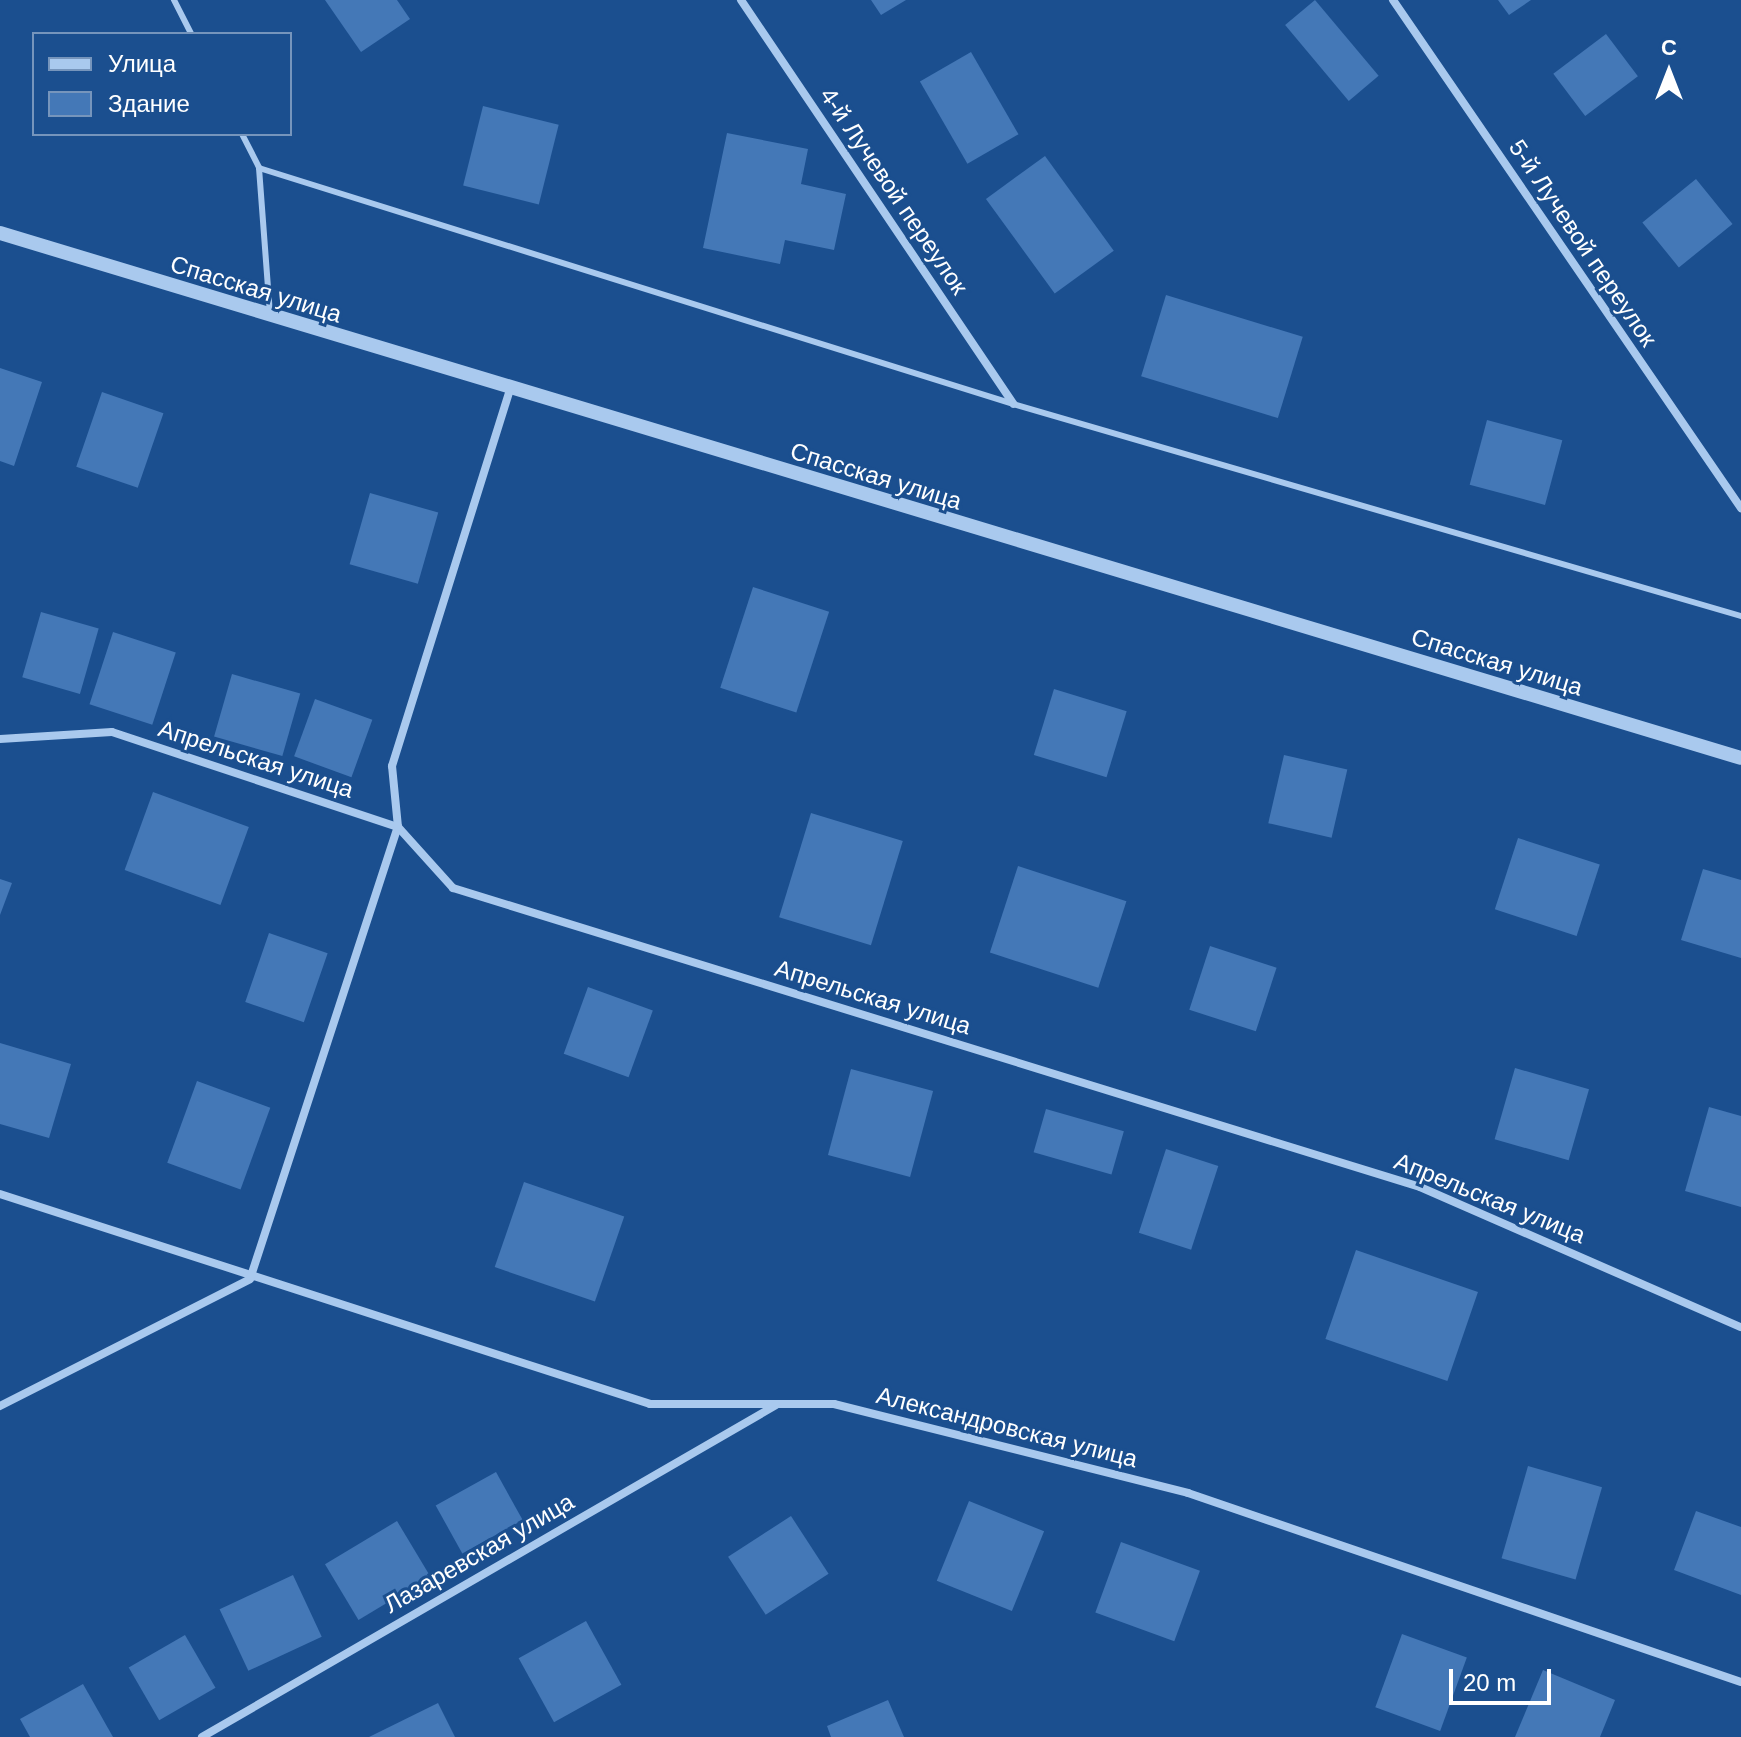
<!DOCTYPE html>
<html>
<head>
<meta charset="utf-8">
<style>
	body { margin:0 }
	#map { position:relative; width:1741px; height:1737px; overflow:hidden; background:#1b4f8f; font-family:Helvetica,sans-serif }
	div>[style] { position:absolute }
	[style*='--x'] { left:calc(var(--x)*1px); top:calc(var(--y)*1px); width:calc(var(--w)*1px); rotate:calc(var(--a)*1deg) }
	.building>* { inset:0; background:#4478b7; transform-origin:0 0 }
	.service>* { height:6px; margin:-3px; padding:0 3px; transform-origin:3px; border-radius:3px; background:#a9c9ee }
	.minor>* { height:8px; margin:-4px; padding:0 4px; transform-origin:4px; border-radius:4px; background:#a9c9ee }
	.tertiary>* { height:14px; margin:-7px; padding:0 7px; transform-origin:7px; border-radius:7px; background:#a9c9ee }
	span { translate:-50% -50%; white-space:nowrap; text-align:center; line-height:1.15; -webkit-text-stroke:6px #1b4f8f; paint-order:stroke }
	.street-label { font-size:24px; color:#fff }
	.legend { position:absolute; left:32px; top:32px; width:260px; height:104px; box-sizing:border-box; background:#1b4f8f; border:2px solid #7695bc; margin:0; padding:10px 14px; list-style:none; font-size:24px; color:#fff }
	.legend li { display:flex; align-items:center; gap:16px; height:40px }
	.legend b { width:40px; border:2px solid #7695bc }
	.north { position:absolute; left:1629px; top:32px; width:80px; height:80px; -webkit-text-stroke:6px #1b4f8f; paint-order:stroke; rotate:0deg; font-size:22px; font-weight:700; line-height:32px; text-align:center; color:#fff }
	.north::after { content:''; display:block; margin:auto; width:28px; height:36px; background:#fff; clip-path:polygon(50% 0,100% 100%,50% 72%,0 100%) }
	.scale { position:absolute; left:1449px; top:1669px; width:102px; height:36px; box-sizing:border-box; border:4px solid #fff; border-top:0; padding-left:10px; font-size:24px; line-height:28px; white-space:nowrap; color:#fff; -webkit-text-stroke:6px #1b4f8f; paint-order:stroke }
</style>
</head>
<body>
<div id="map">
	<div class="building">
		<div style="clip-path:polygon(325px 0,397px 0,410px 19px,361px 52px)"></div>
		<div style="clip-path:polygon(871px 0,906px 0,881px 15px)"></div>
		<div style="left:1315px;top:0;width:99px;height:39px;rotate:50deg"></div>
		<div style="clip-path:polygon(1498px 0,1531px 0,1509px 15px)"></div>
		<div style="left:1606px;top:34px;width:53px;height:66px;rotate:53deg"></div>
		<div style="left:971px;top:52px;width:95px;height:59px;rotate:60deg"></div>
		<div style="left:483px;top:106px;width:78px;height:82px;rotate:14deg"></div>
		<div style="clip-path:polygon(727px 133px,808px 149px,801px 184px,846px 194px,834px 250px,785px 240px,780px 264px,703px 248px)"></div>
		<div style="left:1045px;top:156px;width:117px;height:73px;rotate:54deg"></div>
		<div style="left:1696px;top:179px;width:58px;height:69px;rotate:51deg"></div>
		<div style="left:1166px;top:295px;width:143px;height:85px;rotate:17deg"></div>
		<div style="clip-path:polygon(0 368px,42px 382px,14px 466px,0 461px)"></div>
		<div style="left:102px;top:392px;width:65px;height:79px;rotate:19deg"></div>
		<div style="left:1487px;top:420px;width:78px;height:67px;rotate:15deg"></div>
		<div style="left:370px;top:493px;width:71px;height:74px;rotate:16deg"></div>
		<div style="left:753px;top:587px;width:80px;height:106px;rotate:18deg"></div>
		<div style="left:41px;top:612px;width:60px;height:68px;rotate:16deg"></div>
		<div style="left:113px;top:632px;width:66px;height:76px;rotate:18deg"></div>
		<div style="left:232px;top:674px;width:71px;height:65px;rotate:16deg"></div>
		<div style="left:1054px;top:689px;width:76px;height:69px;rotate:17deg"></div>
		<div style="left:315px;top:699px;width:61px;height:61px;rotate:20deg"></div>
		<div style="left:1284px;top:755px;width:65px;height:70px;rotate:13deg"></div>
		<div style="left:153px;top:792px;width:102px;height:83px;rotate:20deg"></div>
		<div style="left:811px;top:813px;width:96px;height:109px;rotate:17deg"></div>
		<div style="left:1518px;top:838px;width:86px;height:75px;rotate:18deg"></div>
		<div style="left:1018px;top:866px;width:114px;height:91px;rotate:18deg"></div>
		<div style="clip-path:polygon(1703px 869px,1741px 880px,1741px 958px,1681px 940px)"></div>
		<div style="clip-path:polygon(0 879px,12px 883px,0 915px)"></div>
		<div style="left:269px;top:933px;width:62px;height:73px;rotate:19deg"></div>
		<div style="left:1210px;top:946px;width:70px;height:67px;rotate:18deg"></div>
		<div style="left:588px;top:987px;width:69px;height:71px;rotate:20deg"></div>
		<div style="clip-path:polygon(0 1043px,71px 1064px,49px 1138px,0 1124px)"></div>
		<div style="left:1515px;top:1068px;width:77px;height:74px;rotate:16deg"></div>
		<div style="left:851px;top:1069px;width:85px;height:89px;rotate:15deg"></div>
		<div style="left:197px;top:1081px;width:78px;height:87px;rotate:20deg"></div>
		<div style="clip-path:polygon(1709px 1107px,1741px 1116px,1741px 1207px,1685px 1191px)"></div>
		<div style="left:1046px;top:1109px;width:81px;height:45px;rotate:16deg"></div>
		<div style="left:1166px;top:1149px;width:55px;height:88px;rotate:18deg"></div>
		<div style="left:524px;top:1182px;width:106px;height:90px;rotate:19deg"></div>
		<div style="left:1356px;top:1250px;width:129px;height:94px;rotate:19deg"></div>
		<div style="left:1528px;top:1466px;width:77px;height:96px;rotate:16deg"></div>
		<div style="left:496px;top:1472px;width:55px;height:69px;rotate:61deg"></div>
		<div style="left:969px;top:1501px;width:81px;height:86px;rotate:22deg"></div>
		<div style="clip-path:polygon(1696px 1511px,1741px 1527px,1741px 1595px,1674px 1570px)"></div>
		<div style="left:791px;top:1516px;width:69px;height:75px;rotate:57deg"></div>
		<div style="left:397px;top:1521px;width:65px;height:84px;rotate:59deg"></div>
		<div style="left:1121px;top:1542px;width:84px;height:75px;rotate:20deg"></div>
		<div style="left:293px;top:1575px;width:68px;height:81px;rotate:65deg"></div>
		<div style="left:586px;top:1621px;width:73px;height:77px;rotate:61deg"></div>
		<div style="left:1402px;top:1634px;width:69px;height:78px;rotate:20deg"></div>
		<div style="left:185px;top:1635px;width:61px;height:65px;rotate:60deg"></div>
		<div style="clip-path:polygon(1543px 1670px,1615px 1700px,1600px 1737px,1515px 1737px)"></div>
		<div style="clip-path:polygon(83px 1684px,113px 1737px,30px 1737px,20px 1719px)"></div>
		<div style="clip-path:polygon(888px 1700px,904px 1737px,831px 1737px,827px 1726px)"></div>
		<div style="clip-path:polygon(438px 1703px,455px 1737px,369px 1737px)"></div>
	</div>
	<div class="service">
		<div style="--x:174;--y:0;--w:38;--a:63"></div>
		<div style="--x:242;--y:134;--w:38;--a:63"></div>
		<div style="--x:259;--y:168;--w:146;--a:85.7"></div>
		<div style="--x:259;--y:168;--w:790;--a:17.38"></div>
		<div style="--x:1013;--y:404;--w:758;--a:16.24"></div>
	</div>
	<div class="minor">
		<div style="--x:741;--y:0;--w:487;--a:56"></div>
		<div style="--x:1393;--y:0;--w:616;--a:55.59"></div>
		<div style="--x:0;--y:739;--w:112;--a:-3.6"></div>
		<div style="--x:112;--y:732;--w:301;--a:18.4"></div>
		<div style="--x:398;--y:827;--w:82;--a:48"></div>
		<div style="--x:453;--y:888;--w:1012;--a:17.18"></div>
		<div style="--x:1420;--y:1187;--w:350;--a:23.6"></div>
		<div style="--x:0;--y:1194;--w:683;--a:17.9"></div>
		<div style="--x:650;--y:1404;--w:184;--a:0"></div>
		<div style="--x:834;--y:1404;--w:365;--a:14.1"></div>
		<div style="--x:1188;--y:1493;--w:584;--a:18.87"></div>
		<div style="--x:0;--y:1406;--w:280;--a:-26.9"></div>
		<div style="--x:250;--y:1279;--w:476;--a:-71.9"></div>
		<div style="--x:398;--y:827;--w:61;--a:-95.6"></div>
		<div style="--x:392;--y:766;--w:395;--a:-72.6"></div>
		<div style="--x:202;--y:1737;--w:663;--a:-30.04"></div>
	</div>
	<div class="tertiary">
		<div style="--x:0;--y:233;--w:1818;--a:16.78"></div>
	</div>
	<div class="street-label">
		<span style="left:894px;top:191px;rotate:56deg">4-й Лучевой переулок</span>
		<span style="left:1583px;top:243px;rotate:56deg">5-й Лучевой переулок</span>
		<span style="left:256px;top:289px;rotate:17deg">Спасская улица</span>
		<span style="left:876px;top:476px;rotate:17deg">Спасская улица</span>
		<span style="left:1497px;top:662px;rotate:17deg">Спасская улица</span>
		<span style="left:256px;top:759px;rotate:18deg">Апрельская улица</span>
		<span style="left:873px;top:997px;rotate:17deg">Апрельская улица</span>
		<span style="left:1490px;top:1198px;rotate:22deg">Апрельская улица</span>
		<span style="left:1007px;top:1427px;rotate:14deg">Александровская улица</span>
		<span style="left:479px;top:1553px;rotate:-30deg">Лазаревская улица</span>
	</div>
	<ul class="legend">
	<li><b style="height:10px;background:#a9c9ee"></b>Улица</li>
	<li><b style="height:22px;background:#4478b7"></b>Здание</li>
	</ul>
	<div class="north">С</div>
	<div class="scale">20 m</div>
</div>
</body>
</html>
